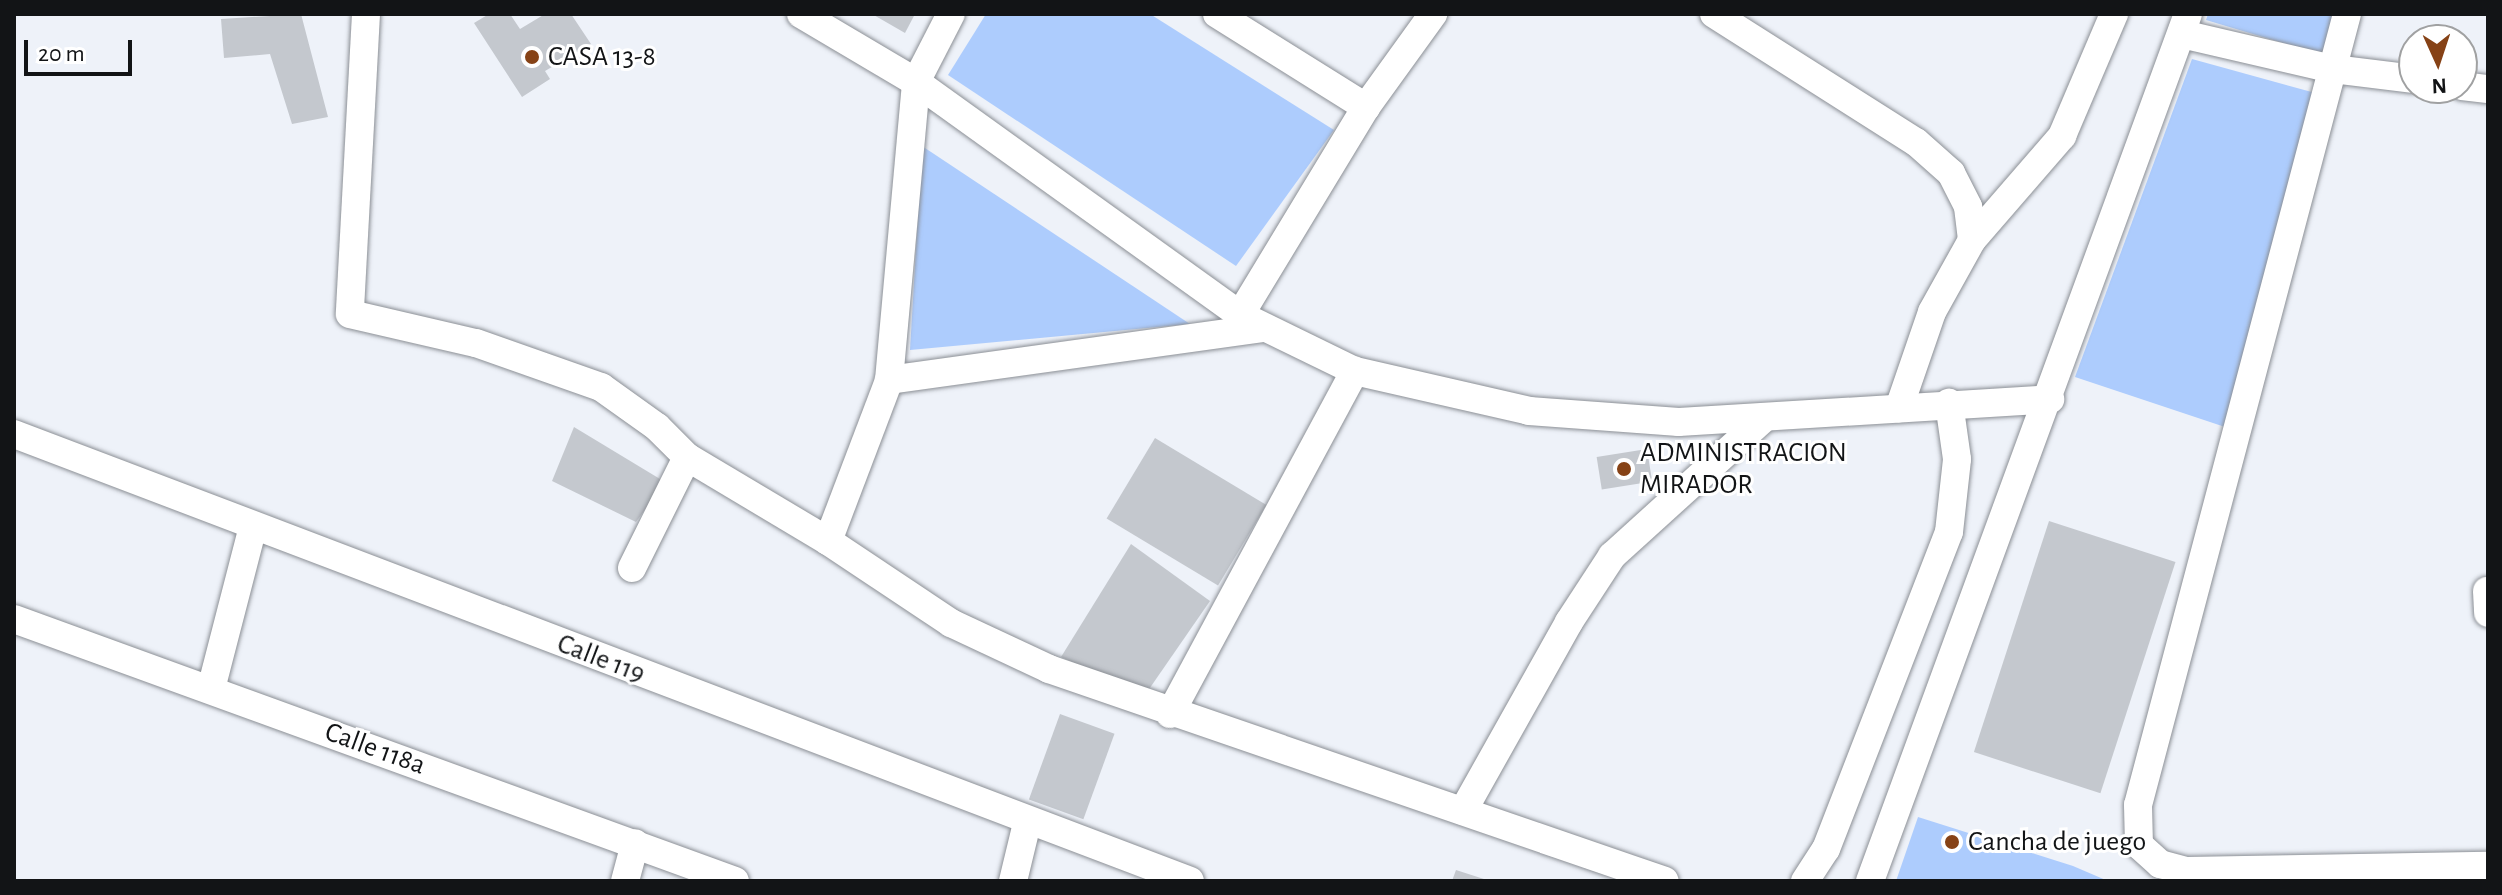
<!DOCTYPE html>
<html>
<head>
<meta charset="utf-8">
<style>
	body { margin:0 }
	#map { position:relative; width:2502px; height:895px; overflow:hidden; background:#eef2f9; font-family:"Alegreya Sans",sans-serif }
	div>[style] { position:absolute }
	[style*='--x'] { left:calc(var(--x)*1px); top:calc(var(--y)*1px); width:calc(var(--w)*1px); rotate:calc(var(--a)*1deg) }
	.green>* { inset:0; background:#adccfd }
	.building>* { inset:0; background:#c4c8ce; transform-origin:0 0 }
	.roads { filter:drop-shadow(0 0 2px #8b8f95) drop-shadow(0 0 2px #8b8f95) }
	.minor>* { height:28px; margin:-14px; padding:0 14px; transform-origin:14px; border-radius:14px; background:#fff }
	.dots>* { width:22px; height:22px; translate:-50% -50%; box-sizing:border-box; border:4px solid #fff; border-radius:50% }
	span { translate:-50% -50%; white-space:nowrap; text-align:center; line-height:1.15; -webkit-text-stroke:6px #fff; paint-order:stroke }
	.poi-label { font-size:28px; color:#121416 }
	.left { translate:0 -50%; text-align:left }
	.street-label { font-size:28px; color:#121416 }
	.frame { position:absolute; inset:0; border:16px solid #121416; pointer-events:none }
	.north { position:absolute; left:2398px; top:24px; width:80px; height:80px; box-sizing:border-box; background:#fff; border:2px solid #a0a1a2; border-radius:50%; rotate:177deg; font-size:22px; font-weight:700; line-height:32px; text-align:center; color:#121416 }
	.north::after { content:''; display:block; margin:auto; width:28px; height:36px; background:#864216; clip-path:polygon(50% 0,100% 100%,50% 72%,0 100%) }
	.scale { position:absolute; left:24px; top:40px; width:108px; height:36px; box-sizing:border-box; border:4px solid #121416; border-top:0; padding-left:10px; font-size:24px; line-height:28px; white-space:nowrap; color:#121416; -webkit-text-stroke:6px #fff; paint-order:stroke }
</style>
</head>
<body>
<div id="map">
	<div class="green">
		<div style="clip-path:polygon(986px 14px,1150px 14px,1334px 130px,1236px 266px,948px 75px)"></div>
		<div style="clip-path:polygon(2208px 14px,2334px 14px,2326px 56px,2206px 20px)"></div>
		<div style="clip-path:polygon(2192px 59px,2319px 94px,2228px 428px,2075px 377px)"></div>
		<div style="clip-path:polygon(922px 146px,1190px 324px,910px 350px)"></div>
		<div style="clip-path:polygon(1918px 817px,2073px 866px,2108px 881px,1896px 881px)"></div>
	</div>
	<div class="building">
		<div style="clip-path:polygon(301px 14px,328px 117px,292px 124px,270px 54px,224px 58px,221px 19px)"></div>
		<div style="clip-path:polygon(489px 14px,510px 14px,520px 29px,545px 14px,571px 14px,591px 44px,545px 71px,550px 79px,522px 97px,474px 23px)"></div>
		<div style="clip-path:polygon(872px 14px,915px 14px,905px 33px)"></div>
		<div style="clip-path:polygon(574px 427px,665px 482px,636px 522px,552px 481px)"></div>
		<div style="left:1155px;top:438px;width:130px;height:94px;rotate:31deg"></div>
		<div style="left:1647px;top:449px;width:33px;height:51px;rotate:81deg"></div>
		<div style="left:2049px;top:521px;width:133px;height:243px;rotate:18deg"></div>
		<div style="clip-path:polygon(1131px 544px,1210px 601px,1145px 695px,1061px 657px)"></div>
		<div style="left:1060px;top:714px;width:58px;height:91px;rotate:20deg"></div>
		<div style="clip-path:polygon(1456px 870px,1487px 880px,1487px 881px,1452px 881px)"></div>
	</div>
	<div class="roads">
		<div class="minor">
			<div style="--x:366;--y:14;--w:300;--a:93.1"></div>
			<div style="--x:350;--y:314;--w:129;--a:13"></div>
			<div style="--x:476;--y:343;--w:133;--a:19.4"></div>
			<div style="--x:601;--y:387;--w:69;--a:35.5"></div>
			<div style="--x:657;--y:427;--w:42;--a:45"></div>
			<div style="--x:687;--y:457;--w:164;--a:30.8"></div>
			<div style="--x:828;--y:541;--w:148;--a:33.7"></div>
			<div style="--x:951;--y:623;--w:108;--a:25.1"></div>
			<div style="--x:1049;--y:669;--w:651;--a:18.99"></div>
			<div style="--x:801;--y:14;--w:134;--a:30.6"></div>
			<div style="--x:916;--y:82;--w:399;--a:35.7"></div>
			<div style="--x:1240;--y:315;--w:128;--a:26"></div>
			<div style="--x:1355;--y:371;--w:179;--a:12.9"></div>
			<div style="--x:1529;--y:411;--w:150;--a:4.2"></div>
			<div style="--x:1679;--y:422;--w:372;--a:-3.5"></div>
			<div style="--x:1217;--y:14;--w:176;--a:32"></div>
			<div style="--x:1714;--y:14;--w:239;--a:32.4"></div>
			<div style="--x:1916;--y:142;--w:47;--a:41.5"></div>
			<div style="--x:1951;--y:173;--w:38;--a:63"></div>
			<div style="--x:1968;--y:207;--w:33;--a:83"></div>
			<div style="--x:1972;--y:240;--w:82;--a:119.1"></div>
			<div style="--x:1932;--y:312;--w:102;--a:109"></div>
			<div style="--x:2347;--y:14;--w:818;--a:104.8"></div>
			<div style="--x:2138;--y:805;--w:40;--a:88.6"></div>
			<div style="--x:2139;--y:845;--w:28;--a:42"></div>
			<div style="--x:2160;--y:864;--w:28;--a:15"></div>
			<div style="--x:2187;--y:871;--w:301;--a:-1"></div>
			<div style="--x:2182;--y:34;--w:155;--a:13.1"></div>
			<div style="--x:2333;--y:69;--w:82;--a:7"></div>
			<div style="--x:2462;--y:86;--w:26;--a:7"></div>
			<div style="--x:1972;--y:240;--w:138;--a:-49.1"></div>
			<div style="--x:2062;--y:136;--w:133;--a:-66.9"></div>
			<div style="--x:1240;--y:315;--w:243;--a:-58.8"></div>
			<div style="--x:1366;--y:107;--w:115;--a:-54.2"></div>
			<div style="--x:889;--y:380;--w:379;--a:-7.9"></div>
			<div style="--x:14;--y:434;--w:1258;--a:20.81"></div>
			<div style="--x:828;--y:541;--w:172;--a:-69.2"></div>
			<div style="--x:889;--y:380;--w:299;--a:-84.8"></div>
			<div style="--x:916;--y:82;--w:76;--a:-62.8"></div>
			<div style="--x:632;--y:568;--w:124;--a:-63.6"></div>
			<div style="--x:2487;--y:591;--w:22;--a:87"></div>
			<div style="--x:14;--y:619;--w:767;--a:19.97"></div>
			<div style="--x:211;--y:689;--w:167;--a:-75.5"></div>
			<div style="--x:1170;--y:714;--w:390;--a:-61.7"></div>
			<div style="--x:1463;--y:811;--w:217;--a:-60.7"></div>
			<div style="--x:1569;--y:622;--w:79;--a:-56.9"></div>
			<div style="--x:1612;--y:556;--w:202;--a:-42.2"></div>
			<div style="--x:625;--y:881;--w:39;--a:-75"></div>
			<div style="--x:1013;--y:881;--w:60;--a:-76.4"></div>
			<div style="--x:1805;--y:881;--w:38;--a:-57"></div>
			<div style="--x:1826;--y:849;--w:340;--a:-68.8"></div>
			<div style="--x:1949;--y:532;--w:73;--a:-83.7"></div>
			<div style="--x:1957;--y:459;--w:57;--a:-98.1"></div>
			<div style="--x:1870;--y:881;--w:923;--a:-69.86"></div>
		</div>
	</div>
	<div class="dots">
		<div style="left:532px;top:57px;background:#864216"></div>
		<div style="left:1624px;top:469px;background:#864216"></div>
		<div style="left:1952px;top:842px;background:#864216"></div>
	</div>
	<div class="poi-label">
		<span class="left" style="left:548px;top:57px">CASA 13-8</span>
		<span class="left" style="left:1640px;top:469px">ADMINISTRACION<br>MIRADOR</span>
		<span class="left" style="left:1968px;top:842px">Cancha de juego</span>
	</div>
	<div class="street-label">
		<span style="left:601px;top:659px;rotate:21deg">Calle 119</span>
		<span style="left:375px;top:749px;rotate:20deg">Calle 118a</span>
	</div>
	<div class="frame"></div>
	<div class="north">N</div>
	<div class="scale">20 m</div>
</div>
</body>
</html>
